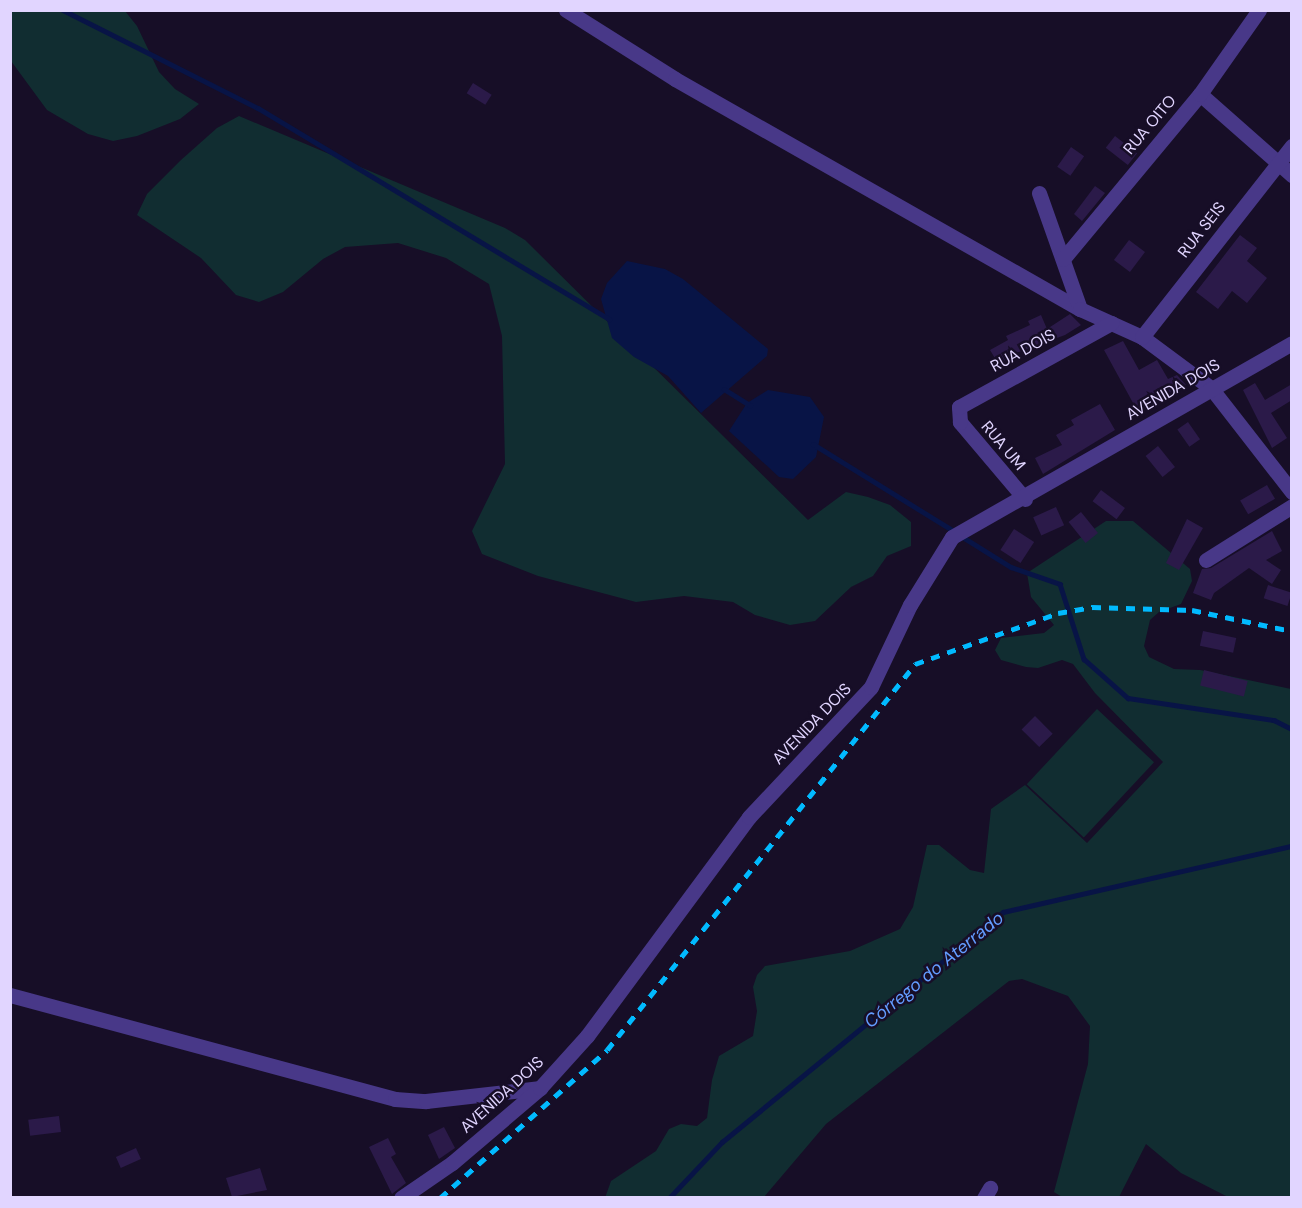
<!DOCTYPE html>
<html>
<head>
<meta charset="utf-8">
<style>
	body { margin:0 }
	#map { position:relative; width:1302px; height:1208px; overflow:hidden; background:#170e27; font-family:"DM Sans",sans-serif }
	div>[style] { position:absolute }
	[style*='--x'] { left:calc(var(--x)*1px); top:calc(var(--y)*1px); width:calc(var(--w)*1px); rotate:calc(var(--a)*1deg) }
	.green>* { inset:0; background:#112d31; transform-origin:0 0 }
	.water>* { inset:0; background:#081446 }
	.stream>* { height:4.5px; margin:-2.25px; padding:0 2.25px; transform-origin:2.25px; border-radius:2.25px; background:#081446 }
	.building>* { inset:0; background:#2b1a49; transform-origin:0 0 }
	.minor>* { height:15px; margin:-7.5px; padding:0 7.5px; transform-origin:7.5px; border-radius:7.5px; background:#483888 }
	.rail>* { height:4.5px; margin-top:-2.25px; transform-origin:0; background:repeating-linear-gradient(90deg,#01baff 0 9px,transparent 0 17px) }
	span { translate:-50% -50%; white-space:nowrap; text-align:center; line-height:1.15; -webkit-text-stroke:5px #170e27; paint-order:stroke }
	.street-label { font-size:16px; color:#e1d5ff }
	.water-label { font-size:18px; color:#639cff; font-style:italic }
	.frame { position:absolute; inset:0; border:12px solid #e1d5ff; pointer-events:none }
</style>
</head>
<body>
<div id="map">
	<div class="green">
		<div style="clip-path:polygon(11px 10px,125px 11px,137px 26px,159px 72px,175px 89px,199px 104px,180px 119px,137px 136px,113px 141px,88px 134px,47px 110px,11px 61px)"></div>
		<div style="clip-path:polygon(239px 116px,505px 228px,525px 240px,808px 520px,846px 492px,868px 497px,890px 505px,911px 522px,911px 546px,887px 556px,873px 576px,851px 587px,815px 621px,790px 625px,755px 615px,733px 602px,684px 596px,636px 602px,538px 576px,482px 554px,472px 531px,505px 464px,502px 336px,489px 284px,446px 258px,398px 243px,345px 247px,323px 259px,283px 292px,259px 302px,236px 295px,201px 258px,137px 215px,147px 194px,181px 160px,217px 128px)"></div>
		<div style="clip-path:polygon(1106px 521px,1133px 521px,1190px 569px,1192px 581px,1181px 604px,1159px 612px,1150px 620px,1144px 646px,1149px 657px,1174px 669px,1200px 670px,1291px 689px,1291px 1197px,1228px 1197px,1181px 1173px,1146px 1144px,1119px 1197px,1062px 1197px,1054px 1192px,1088px 1064px,1090px 1026px,1068px 996px,1022px 979px,1009px 981px,826px 1124px,764px 1197px,605px 1198px,611px 1181px,656px 1151px,669px 1129px,681px 1124px,697px 1126px,707px 1118px,712px 1080px,719px 1056px,753px 1036px,757px 1011px,753px 987px,757px 975px,765px 966px,850px 951px,900px 929px,913px 907px,927px 845px,939px 845px,970px 870px,984px 873px,991px 809px,1025px 785px,1087px 843px,1163px 762px,1095px 693px,1073px 664px,1062px 660px,1038px 668px,1026px 667px,1001px 660px,995px 650px,1001px 638px,1044px 633px,1054px 625px,1031px 597px,1027px 573px)"></div>
		<div style="left:1097px;top:709px;width:78px;height:103px;rotate:43deg"></div>
	</div>
	<div class="water">
		<div style="clip-path:polygon(627px 261px,665px 269px,683px 279px,768px 349px,767px 356px,701px 413px,668px 376px,634px 357px,612px 338px,601px 299px,607px 283px)"></div>
		<div style="clip-path:polygon(768px 390px,810px 397px,824px 417px,816px 457px,793px 479px,779px 477px,729px 431px,747px 403px)"></div>
	</div>
	<div class="stream">
		<div style="--x:63;--y:10;--w:218;--a:26.7"></div>
		<div style="--x:258;--y:108;--w:410;--a:31"></div>
		<div style="--x:724;--y:389;--w:31;--a:32"></div>
		<div style="--x:813;--y:444;--w:166;--a:31.7"></div>
		<div style="--x:961;--y:536;--w:59;--a:31.8"></div>
		<div style="--x:1011;--y:567;--w:52;--a:19.1"></div>
		<div style="--x:1060;--y:584;--w:79;--a:72.3"></div>
		<div style="--x:1084;--y:659;--w:59;--a:41.6"></div>
		<div style="--x:1128;--y:698;--w:148;--a:8.6"></div>
		<div style="--x:1274;--y:720;--w:20;--a:27"></div>
		<div style="--x:669;--y:1198;--w:77;--a:-46.6"></div>
		<div style="--x:722;--y:1142;--w:363;--a:-39.3"></div>
		<div style="--x:1003;--y:912;--w:296;--a:-12.9"></div>
	</div>
	<div class="building">
		<div style="left:473px;top:83px;width:22px;height:12px;rotate:32deg"></div>
		<div style="left:1115px;top:136px;width:28px;height:15px;rotate:38deg"></div>
		<div style="left:1071px;top:147px;width:16px;height:24px;rotate:35deg"></div>
		<div style="clip-path:polygon(1095px 186px,1105px 193px,1082px 221px,1074px 214px)"></div>
		<div style="clip-path:polygon(1240px 235px,1257px 248px,1247px 261px,1267px 278px,1247px 303px,1232px 291px,1218px 309px,1196px 292px)"></div>
		<div style="left:1129px;top:240px;width:20px;height:25px;rotate:37deg"></div>
		<div style="clip-path:polygon(1070px 314px,1081px 325px,1065px 335px,1013px 354px,999px 365px,990px 350px,1008px 340px,1006px 336px,1030px 325px,1028px 321px,1041px 315px,1047px 329px)"></div>
		<div style="clip-path:polygon(1123px 341px,1139px 370px,1157px 360px,1168px 379px,1177px 375px,1186px 385px,1148px 402px,1150px 405px,1138px 412px,1104px 350px)"></div>
		<div style="clip-path:polygon(1255px 383px,1265px 400px,1292px 384px,1292px 400px,1271px 413px,1287px 438px,1272px 448px,1243px 390px)"></div>
		<div style="clip-path:polygon(1100px 404px,1115px 430px,1043px 474px,1035px 458px,1062px 445px,1056px 435px,1074px 425px,1071px 420px)"></div>
		<div style="left:1188px;top:422px;width:21px;height:13px;rotate:55deg"></div>
		<div style="left:1158px;top:446px;width:27px;height:16px;rotate:51deg"></div>
		<div style="left:1267px;top:485px;width:16px;height:31px;rotate:60deg"></div>
		<div style="left:1101px;top:490px;width:30px;height:14px;rotate:37deg"></div>
		<div style="left:1056px;top:507px;width:20px;height:25px;rotate:66deg"></div>
		<div style="left:1081px;top:512px;width:27px;height:16px;rotate:51deg"></div>
		<div style="clip-path:polygon(1187px 519px,1203px 528px,1179px 570px,1166px 563px)"></div>
		<div style="left:1014px;top:529px;width:24px;height:25px;rotate:33deg"></div>
		<div style="clip-path:polygon(1272px 531px,1282px 551px,1266px 560px,1281px 570px,1272px 584px,1249px 568px,1214px 593px,1211px 600px,1193px 593px,1202px 569px,1211px 568px)"></div>
		<div style="left:1268px;top:585px;width:25px;height:14px;rotate:18deg"></div>
		<div style="left:1203px;top:631px;width:34px;height:15px;rotate:12deg"></div>
		<div style="left:1204px;top:670px;width:45px;height:16px;rotate:14deg"></div>
		<div style="left:1035px;top:716px;width:25px;height:19px;rotate:45deg"></div>
		<div style="left:59px;top:1116px;width:16px;height:31px;rotate:83deg"></div>
		<div style="clip-path:polygon(444px 1127px,455px 1148px,439px 1159px,428px 1135px)"></div>
		<div style="clip-path:polygon(388px 1138px,396px 1154px,391px 1157px,406px 1183px,392px 1194px,369px 1147px)"></div>
		<div style="left:136px;top:1148px;width:12px;height:22px;rotate:66deg"></div>
		<div style="clip-path:polygon(260px 1168px,267px 1190px,232px 1197px,226px 1178px)"></div>
	</div>
	<div class="minor">
		<div style="--x:566;--y:10;--w:129;--a:32.3"></div>
		<div style="--x:675;--y:79;--w:466;--a:29.6"></div>
		<div style="--x:1200;--y:94;--w:123;--a:41.4"></div>
		<div style="--x:1039;--y:193;--w:123;--a:70.5"></div>
		<div style="--x:1080;--y:309;--w:68;--a:24.3"></div>
		<div style="--x:1142;--y:337;--w:86;--a:36.5"></div>
		<div style="--x:1211;--y:388;--w:132;--a:52.1"></div>
		<div style="--x:1063;--y:259;--w:214;--a:-50.3"></div>
		<div style="--x:1200;--y:94;--w:103;--a:-54.9"></div>
		<div style="--x:1142;--y:337;--w:243;--a:-51.9"></div>
		<div style="--x:1025;--y:499;--w:101;--a:-130.2"></div>
		<div style="--x:960;--y:422;--w:15;--a:-94"></div>
		<div style="--x:959;--y:407;--w:174;--a:-28.9"></div>
		<div style="--x:1206;--y:560;--w:102;--a:-32.1"></div>
		<div style="--x:10;--y:995;--w:399;--a:15.1"></div>
		<div style="--x:395;--y:1099;--w:31;--a:4"></div>
		<div style="--x:426;--y:1101;--w:115;--a:-6.5"></div>
		<div style="--x:401;--y:1198;--w:62;--a:-34.5"></div>
		<div style="--x:452;--y:1163;--w:116;--a:-40.4"></div>
		<div style="--x:540;--y:1088;--w:70;--a:-47.9"></div>
		<div style="--x:587;--y:1036;--w:272;--a:-53.5"></div>
		<div style="--x:749;--y:817;--w:178;--a:-46.8"></div>
		<div style="--x:871;--y:687;--w:91;--a:-64.6"></div>
		<div style="--x:910;--y:605;--w:80;--a:-58.3"></div>
		<div style="--x:952;--y:537;--w:391;--a:-29.7"></div>
		<div style="--x:984;--y:1198;--w:12;--a:-59"></div>
	</div>
	<div class="rail">
		<div style="--x:440;--y:1198;--w:223;--a:-41.5"></div>
		<div style="--x:607;--y:1050;--w:494;--a:-51.4"></div>
		<div style="--x:915;--y:664;--w:152;--a:-19.6"></div>
		<div style="--x:1058;--y:613;--w:35;--a:-10"></div>
		<div style="--x:1092;--y:607;--w:100;--a:1.7"></div>
		<div style="--x:1192;--y:610;--w:102;--a:11.9"></div>
	</div>
	<div class="street-label">
		<span style="left:1150px;top:125px;rotate:-50deg">RUA OITO</span>
		<span style="left:1202px;top:230px;rotate:-52deg">RUA SEIS</span>
		<span style="left:1023px;top:351px;rotate:-29deg">RUA DOIS</span>
		<span style="left:1173px;top:390px;rotate:-30deg">AVENIDA DOIS</span>
		<span style="left:1003px;top:446px;rotate:50deg">RUA UM</span>
		<span style="left:812px;top:724px;rotate:-46deg">AVENIDA DOIS</span>
		<span style="left:502px;top:1095px;rotate:-42deg">AVENIDA DOIS</span>
	</div>
	<div class="water-label">
		<span style="left:934px;top:970px;rotate:-39deg">Córrego do Aterrado</span>
	</div>
	<div class="frame"></div>
</div>
</body>
</html>
